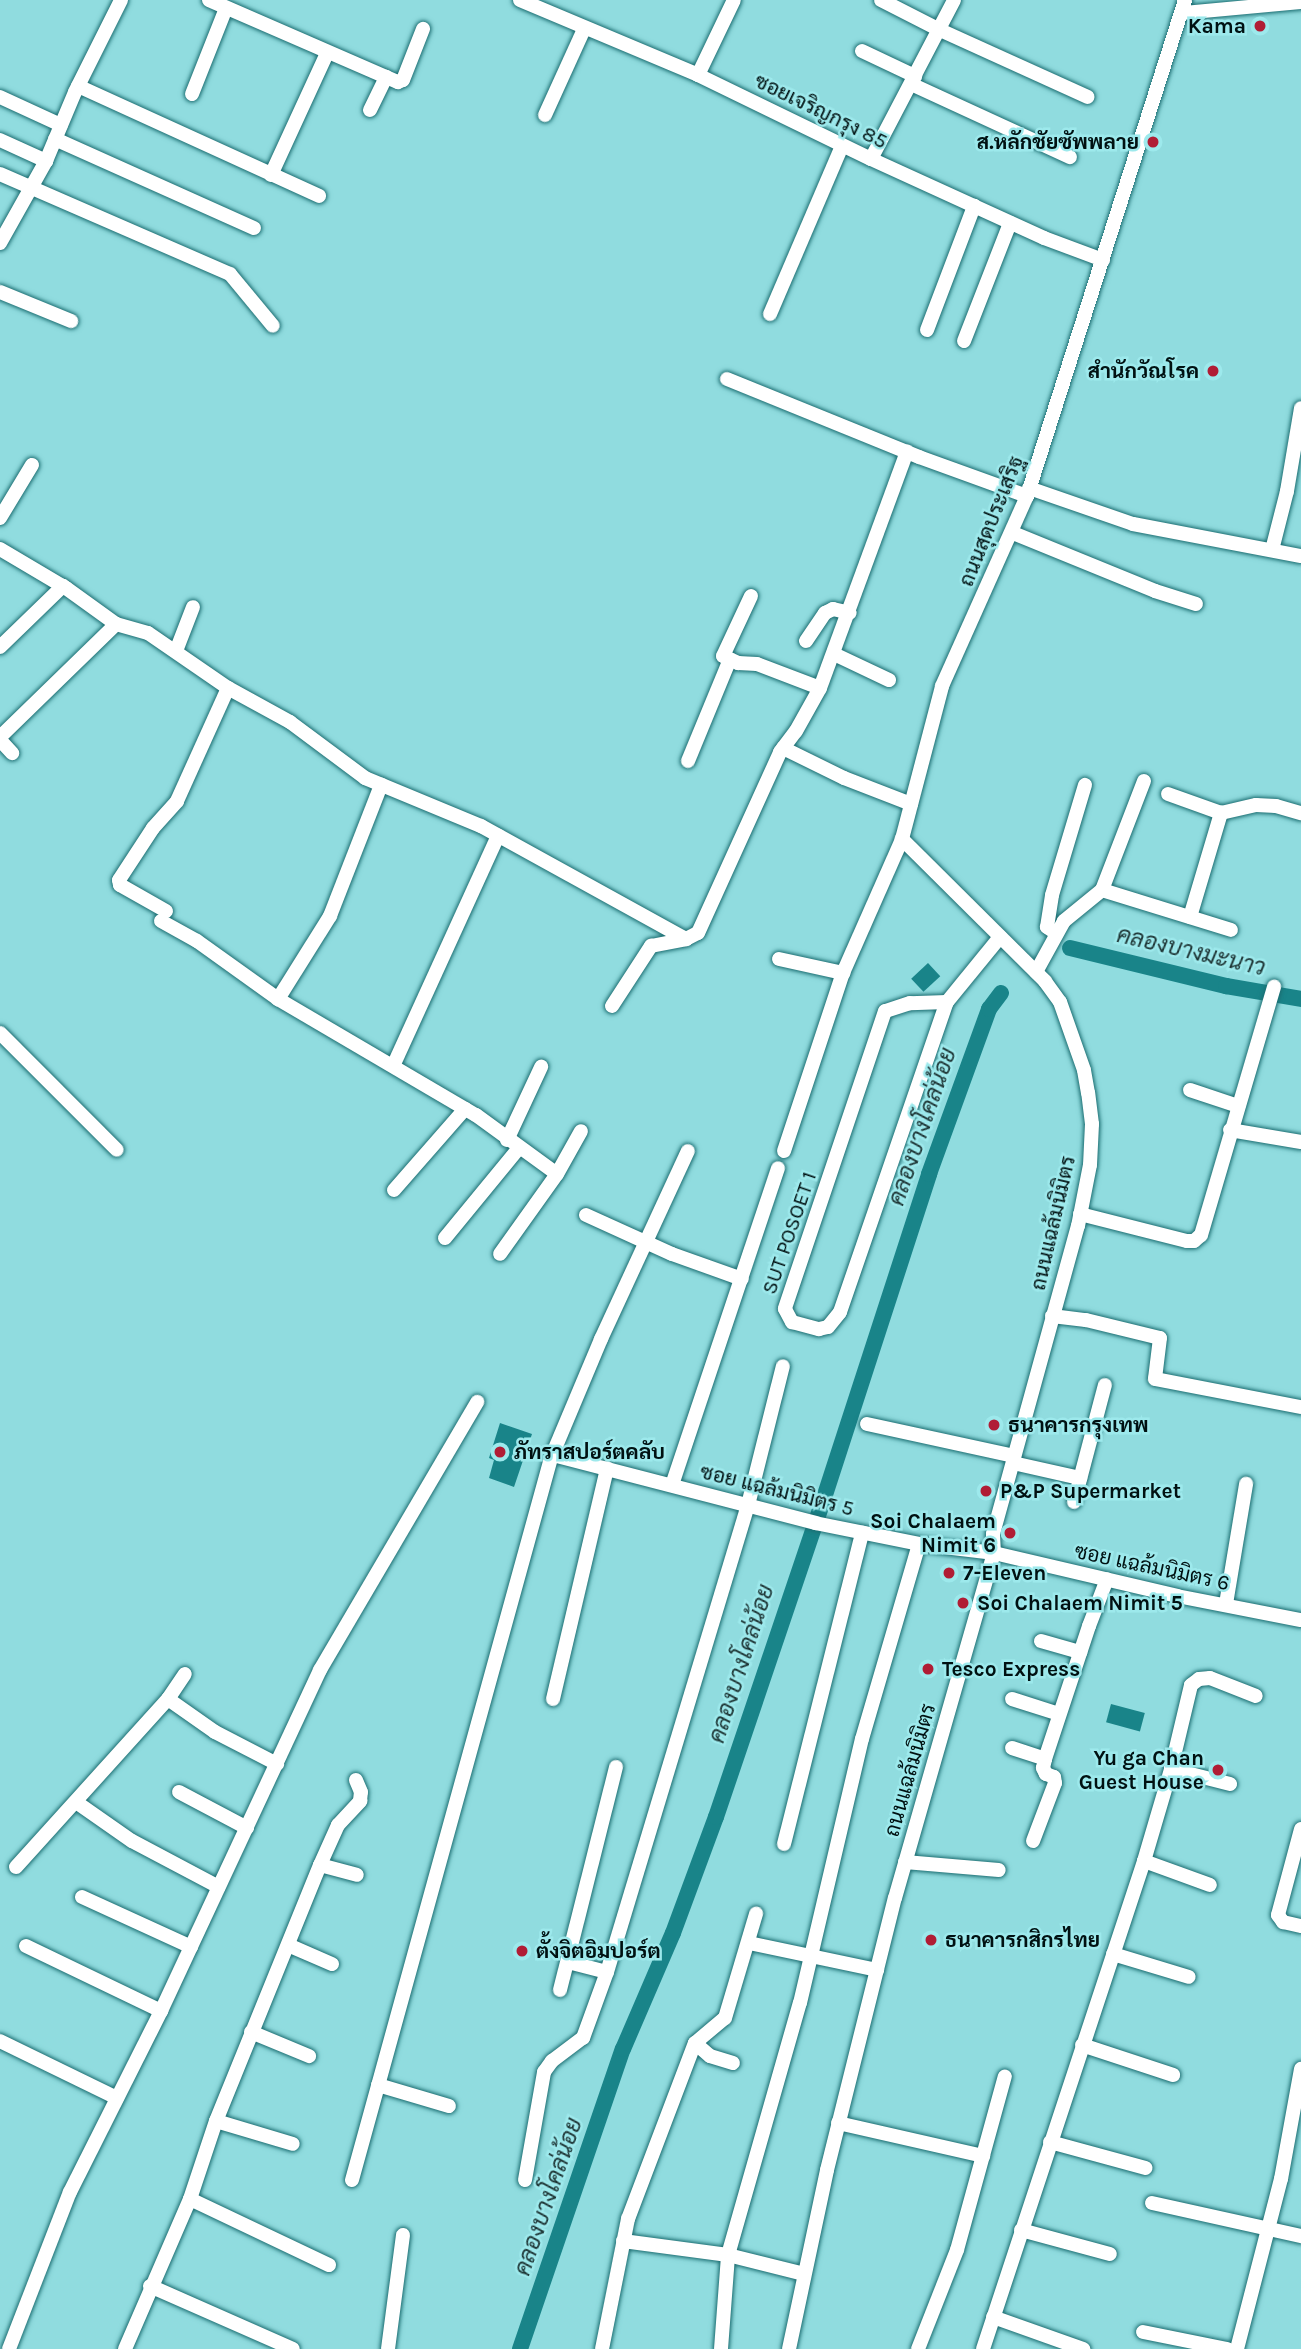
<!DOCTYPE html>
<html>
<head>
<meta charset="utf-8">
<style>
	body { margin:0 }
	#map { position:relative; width:1301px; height:2349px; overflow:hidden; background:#90dcdf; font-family:Karla,Sarabun,sans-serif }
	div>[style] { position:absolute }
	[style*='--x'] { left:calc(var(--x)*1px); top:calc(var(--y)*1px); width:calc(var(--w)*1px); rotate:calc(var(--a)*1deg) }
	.water>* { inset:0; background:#198489; transform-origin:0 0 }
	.canal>* { height:16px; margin:-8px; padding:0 8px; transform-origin:8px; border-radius:8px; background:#198489 }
	.roads { filter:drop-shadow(0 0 2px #1b6d71) drop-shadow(0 0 2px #1b6d71) }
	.minor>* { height:14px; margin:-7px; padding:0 7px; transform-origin:7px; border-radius:7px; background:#fff }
	.dots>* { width:19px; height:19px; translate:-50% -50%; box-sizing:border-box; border:4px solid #9de9ec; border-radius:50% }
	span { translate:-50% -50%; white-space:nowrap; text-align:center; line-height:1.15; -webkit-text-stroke:5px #9de9ec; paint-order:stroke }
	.poi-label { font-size:21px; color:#001112; font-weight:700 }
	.right { translate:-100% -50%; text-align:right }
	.left { translate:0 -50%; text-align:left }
	.street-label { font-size:21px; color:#001112 }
	.water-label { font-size:23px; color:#1d3434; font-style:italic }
</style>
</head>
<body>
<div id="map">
	<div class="water">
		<div style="left:928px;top:963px;width:18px;height:23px;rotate:47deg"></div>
		<div style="clip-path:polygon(500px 1423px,532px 1434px,514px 1487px,489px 1478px,494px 1460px,489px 1458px)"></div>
		<div style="left:1111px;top:1704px;width:35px;height:19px;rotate:15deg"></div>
	</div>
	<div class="canal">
		<div style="--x:1070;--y:948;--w:161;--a:13.7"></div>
		<div style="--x:1226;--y:986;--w:76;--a:9.8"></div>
		<div style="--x:520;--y:2349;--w:317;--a:-71.1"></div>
		<div style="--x:623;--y:2049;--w:126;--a:-66.7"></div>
		<div style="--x:673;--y:1933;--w:124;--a:-69.7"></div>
		<div style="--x:716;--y:1817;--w:334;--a:-71.3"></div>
		<div style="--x:823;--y:1501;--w:344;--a:-72"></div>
		<div style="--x:929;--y:1174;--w:176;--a:-70"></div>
		<div style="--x:989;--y:1009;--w:20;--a:-53"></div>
	</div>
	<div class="roads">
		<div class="minor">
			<div style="--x:209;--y:0;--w:206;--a:23.5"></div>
			<div style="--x:398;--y:82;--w:5;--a:-22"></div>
			<div style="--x:403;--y:80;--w:55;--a:-68.6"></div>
			<div style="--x:520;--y:0;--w:193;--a:22.8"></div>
			<div style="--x:698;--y:75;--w:192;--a:25.9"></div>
			<div style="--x:871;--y:159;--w:190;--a:24.5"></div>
			<div style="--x:1044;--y:238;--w:63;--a:20.4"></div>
			<div style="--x:881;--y:0;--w:66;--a:27"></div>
			<div style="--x:940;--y:30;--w:162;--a:24.4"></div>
			<div style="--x:1183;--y:13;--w:119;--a:-5.3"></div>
			<div style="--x:862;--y:51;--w:59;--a:25.3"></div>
			<div style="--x:698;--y:75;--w:83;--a:-64.4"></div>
			<div style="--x:911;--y:84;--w:175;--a:24.7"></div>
			<div style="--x:78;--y:86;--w:265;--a:24.5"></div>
			<div style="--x:192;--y:94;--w:92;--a:-68.4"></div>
			<div style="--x:0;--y:97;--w:67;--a:24.7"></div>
			<div style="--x:370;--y:110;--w:37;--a:-64"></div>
			<div style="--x:545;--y:115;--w:94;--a:-65.6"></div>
			<div style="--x:55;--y:139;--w:218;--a:24.1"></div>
			<div style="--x:0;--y:140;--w:51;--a:24.5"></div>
			<div style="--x:871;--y:159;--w:179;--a:-62.4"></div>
			<div style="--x:0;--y:174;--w:251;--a:23.5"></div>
			<div style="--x:230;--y:274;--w:67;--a:50.4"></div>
			<div style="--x:271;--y:175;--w:134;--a:-65.3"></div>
			<div style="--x:0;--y:243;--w:94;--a:-60.7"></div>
			<div style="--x:46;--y:161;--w:75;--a:-67.2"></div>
			<div style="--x:75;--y:92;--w:103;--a:-63.4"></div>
			<div style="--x:0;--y:292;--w:77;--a:22.2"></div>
			<div style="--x:770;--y:314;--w:183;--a:-66.8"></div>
			<div style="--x:927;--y:330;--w:133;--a:-69.2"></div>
			<div style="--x:964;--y:341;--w:127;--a:-68.7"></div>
			<div style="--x:727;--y:379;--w:207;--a:22.1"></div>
			<div style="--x:919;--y:457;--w:115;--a:19.9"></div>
			<div style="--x:1029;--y:488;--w:110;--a:19.1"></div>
			<div style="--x:1133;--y:524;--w:171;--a:10.8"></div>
			<div style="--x:0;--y:518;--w:62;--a:-58.9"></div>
			<div style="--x:1013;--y:533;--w:153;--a:22.2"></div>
			<div style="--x:1155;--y:591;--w:43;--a:17.6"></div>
			<div style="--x:0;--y:549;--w:77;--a:30.6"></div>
			<div style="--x:66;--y:588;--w:62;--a:35.8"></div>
			<div style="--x:116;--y:624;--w:33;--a:16"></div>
			<div style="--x:148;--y:633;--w:97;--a:34.5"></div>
			<div style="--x:228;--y:688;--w:71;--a:28.7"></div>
			<div style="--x:290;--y:722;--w:94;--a:36.7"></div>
			<div style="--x:365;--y:778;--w:126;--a:22.5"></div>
			<div style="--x:481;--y:826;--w:234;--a:28.9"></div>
			<div style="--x:1272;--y:550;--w:61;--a:-75.7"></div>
			<div style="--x:1287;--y:491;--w:84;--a:-80.4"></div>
			<div style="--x:751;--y:596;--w:66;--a:115"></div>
			<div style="--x:723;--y:656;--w:17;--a:25"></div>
			<div style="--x:738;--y:663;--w:19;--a:3"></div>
			<div style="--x:757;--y:664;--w:67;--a:20.9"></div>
			<div style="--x:806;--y:641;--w:34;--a:-56"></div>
			<div style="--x:825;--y:613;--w:9;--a:-27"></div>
			<div style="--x:833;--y:609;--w:17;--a:13"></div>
			<div style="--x:0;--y:647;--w:88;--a:-44.1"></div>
			<div style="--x:176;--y:651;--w:47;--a:-68.9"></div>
			<div style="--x:834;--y:654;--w:61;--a:25.3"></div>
			<div style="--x:0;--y:737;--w:162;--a:-44.2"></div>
			<div style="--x:0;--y:740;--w:18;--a:47"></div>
			<div style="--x:783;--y:748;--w:68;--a:26.2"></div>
			<div style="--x:844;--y:778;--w:72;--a:21.2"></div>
			<div style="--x:688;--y:761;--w:110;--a:-67.6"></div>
			<div style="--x:1144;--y:781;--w:117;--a:111.1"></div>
			<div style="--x:1102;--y:890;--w:135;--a:17.2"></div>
			<div style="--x:1168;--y:794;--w:56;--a:19.7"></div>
			<div style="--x:1221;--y:813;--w:36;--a:-13"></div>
			<div style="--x:1256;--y:805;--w:20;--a:3"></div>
			<div style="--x:1276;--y:806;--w:26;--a:16"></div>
			<div style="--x:166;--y:911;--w:53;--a:-150.5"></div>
			<div style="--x:120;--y:885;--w:5;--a:-101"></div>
			<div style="--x:119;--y:880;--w:62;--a:-56.8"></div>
			<div style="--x:153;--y:828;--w:36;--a:-48"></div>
			<div style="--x:177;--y:801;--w:124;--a:-65.7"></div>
			<div style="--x:1190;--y:917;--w:109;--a:-73.4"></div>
			<div style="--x:161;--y:921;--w:41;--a:29.1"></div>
			<div style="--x:197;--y:941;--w:100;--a:35.6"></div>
			<div style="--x:278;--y:999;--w:229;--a:30.4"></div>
			<div style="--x:476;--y:1115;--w:100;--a:36.1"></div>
			<div style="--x:557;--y:1174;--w:98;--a:125.5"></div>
			<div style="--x:1056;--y:933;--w:11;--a:-146"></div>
			<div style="--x:1047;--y:927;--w:32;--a:-81"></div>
			<div style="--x:1052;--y:895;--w:115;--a:-73.3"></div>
			<div style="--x:779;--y:959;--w:66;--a:12.3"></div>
			<div style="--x:1036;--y:972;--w:58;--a:-61.2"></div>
			<div style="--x:1064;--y:921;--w:49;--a:-39.2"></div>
			<div style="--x:278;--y:999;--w:98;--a:-57.9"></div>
			<div style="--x:330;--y:916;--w:141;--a:-68.7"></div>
			<div style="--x:947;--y:1002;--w:37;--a:178"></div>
			<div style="--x:910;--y:1003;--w:26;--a:162"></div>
			<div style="--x:885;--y:1011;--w:314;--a:108.6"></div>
			<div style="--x:785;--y:1309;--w:15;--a:62"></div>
			<div style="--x:792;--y:1322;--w:28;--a:15"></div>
			<div style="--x:819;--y:1329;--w:9;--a:-13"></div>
			<div style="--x:828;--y:1327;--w:19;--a:-51"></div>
			<div style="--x:840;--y:1312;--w:328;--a:-71"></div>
			<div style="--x:947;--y:1002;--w:84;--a:-50.8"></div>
			<div style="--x:612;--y:1006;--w:72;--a:-57"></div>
			<div style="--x:651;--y:946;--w:36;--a:-11"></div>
			<div style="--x:686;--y:939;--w:13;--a:-27"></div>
			<div style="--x:698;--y:933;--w:199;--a:-65.6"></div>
			<div style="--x:780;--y:752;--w:26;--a:-53"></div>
			<div style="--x:796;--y:731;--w:49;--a:-60.8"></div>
			<div style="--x:820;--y:688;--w:252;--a:-69.8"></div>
			<div style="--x:0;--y:1033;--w:165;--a:45"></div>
			<div style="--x:394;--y:1064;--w:251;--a:-65.5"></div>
			<div style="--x:1190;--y:1090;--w:51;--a:18.4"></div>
			<div style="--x:1230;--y:1130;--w:72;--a:9.6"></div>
			<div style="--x:507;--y:1140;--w:81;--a:-65"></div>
			<div style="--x:784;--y:1151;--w:188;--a:-71.7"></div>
			<div style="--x:843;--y:973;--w:146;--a:-66.2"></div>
			<div style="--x:557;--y:1174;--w:49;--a:-60.8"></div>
			<div style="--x:394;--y:1190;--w:108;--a:-48.8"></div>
			<div style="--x:1080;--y:1214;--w:110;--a:14.2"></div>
			<div style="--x:1187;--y:1241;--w:7;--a:0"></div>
			<div style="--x:1194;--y:1241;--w:9;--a:-41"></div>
			<div style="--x:1201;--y:1235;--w:259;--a:-73.6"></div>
			<div style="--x:586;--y:1215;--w:94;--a:24.4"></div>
			<div style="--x:672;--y:1254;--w:74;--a:19.7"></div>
			<div style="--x:445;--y:1238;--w:115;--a:-50.6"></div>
			<div style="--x:1052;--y:1316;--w:34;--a:7"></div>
			<div style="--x:1086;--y:1320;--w:76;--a:13.7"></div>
			<div style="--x:1160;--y:1338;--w:41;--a:97"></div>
			<div style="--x:1155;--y:1379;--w:149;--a:10.9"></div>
			<div style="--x:867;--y:1424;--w:150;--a:12.3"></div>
			<div style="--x:553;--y:1455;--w:271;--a:14.5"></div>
			<div style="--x:815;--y:1523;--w:106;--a:11.4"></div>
			<div style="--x:919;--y:1544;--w:76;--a:6.8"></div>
			<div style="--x:994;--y:1553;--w:188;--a:13.2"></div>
			<div style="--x:1177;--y:1596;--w:126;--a:11"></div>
			<div style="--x:1013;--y:1463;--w:69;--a:12.6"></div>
			<div style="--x:672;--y:1485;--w:334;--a:-71.5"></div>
			<div style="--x:1074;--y:1502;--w:121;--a:-75.2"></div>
			<div style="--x:1226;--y:1604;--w:122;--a:-80.5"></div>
			<div style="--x:1041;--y:1641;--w:41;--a:15.8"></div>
			<div style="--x:168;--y:1699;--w:57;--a:35.1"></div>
			<div style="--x:215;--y:1732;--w:70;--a:27.3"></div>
			<div style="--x:553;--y:1699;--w:237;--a:-76.8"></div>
			<div style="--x:1012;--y:1699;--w:49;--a:17.7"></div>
			<div style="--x:1012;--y:1748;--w:35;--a:18"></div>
			<div style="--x:1171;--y:1769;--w:86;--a:-76.6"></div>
			<div style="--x:1191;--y:1685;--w:10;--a:-37"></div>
			<div style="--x:1199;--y:1679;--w:11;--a:-5"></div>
			<div style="--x:1210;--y:1678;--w:49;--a:21.4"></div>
			<div style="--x:179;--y:1792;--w:77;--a:27.9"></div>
			<div style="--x:76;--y:1802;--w:68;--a:34.9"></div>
			<div style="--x:132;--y:1841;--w:98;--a:27.9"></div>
			<div style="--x:1301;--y:1829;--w:89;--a:105"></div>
			<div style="--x:1278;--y:1915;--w:9;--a:54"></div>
			<div style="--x:1283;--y:1922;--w:18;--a:13"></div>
			<div style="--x:1033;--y:1841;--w:62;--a:-69.2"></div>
			<div style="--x:1055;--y:1783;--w:6;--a:-99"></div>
			<div style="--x:1054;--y:1777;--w:9;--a:-159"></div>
			<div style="--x:1046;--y:1774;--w:7;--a:-117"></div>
			<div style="--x:1043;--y:1768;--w:9;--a:-77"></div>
			<div style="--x:1045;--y:1759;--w:140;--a:-71.7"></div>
			<div style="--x:1089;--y:1626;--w:50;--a:-69"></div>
			<div style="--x:784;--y:1844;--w:321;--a:-75.9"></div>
			<div style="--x:1144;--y:1861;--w:70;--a:20"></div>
			<div style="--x:905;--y:1862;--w:94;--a:4.9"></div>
			<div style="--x:320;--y:1865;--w:38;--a:15"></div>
			<div style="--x:16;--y:1867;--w:227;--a:-47.9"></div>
			<div style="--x:168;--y:1699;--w:30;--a:-56"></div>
			<div style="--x:82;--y:1897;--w:120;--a:24.6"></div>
			<div style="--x:749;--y:1943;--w:131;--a:11.9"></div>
			<div style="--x:288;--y:1945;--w:48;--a:23.4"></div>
			<div style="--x:26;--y:1946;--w:150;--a:25.7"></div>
			<div style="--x:1113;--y:1954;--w:79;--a:16.8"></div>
			<div style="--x:568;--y:1962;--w:40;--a:14.4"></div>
			<div style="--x:560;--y:1990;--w:230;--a:-75.9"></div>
			<div style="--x:251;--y:2032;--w:63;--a:22.5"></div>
			<div style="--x:0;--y:2041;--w:130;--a:26"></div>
			<div style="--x:695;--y:2043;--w:20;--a:41"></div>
			<div style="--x:710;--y:2056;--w:24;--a:17"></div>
			<div style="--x:1082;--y:2045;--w:96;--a:18.2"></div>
			<div style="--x:378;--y:2085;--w:74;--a:16.5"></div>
			<div style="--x:216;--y:2121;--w:80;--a:16.6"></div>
			<div style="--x:838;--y:2123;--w:149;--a:12.8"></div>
			<div style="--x:1050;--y:2142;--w:99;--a:15.2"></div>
			<div style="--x:352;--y:2180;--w:749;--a:-74.59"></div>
			<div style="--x:551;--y:1458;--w:129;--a:-67.2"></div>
			<div style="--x:601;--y:1339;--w:207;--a:-65.2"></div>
			<div style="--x:525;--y:2180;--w:110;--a:-80"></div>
			<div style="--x:544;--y:2072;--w:14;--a:-54"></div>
			<div style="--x:552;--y:2061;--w:39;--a:-37"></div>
			<div style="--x:583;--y:2038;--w:70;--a:-70"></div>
			<div style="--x:607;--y:1972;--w:488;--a:-73.2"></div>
			<div style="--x:748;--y:1505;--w:143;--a:-75.9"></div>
			<div style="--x:190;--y:2199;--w:154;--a:25.4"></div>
			<div style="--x:1152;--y:2203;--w:153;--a:12.5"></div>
			<div style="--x:1021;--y:2230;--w:92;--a:15.1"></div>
			<div style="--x:623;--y:2241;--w:106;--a:7.6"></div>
			<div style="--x:728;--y:2255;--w:78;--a:14"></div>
			<div style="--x:150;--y:2286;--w:156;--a:23.8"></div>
			<div style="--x:993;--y:2317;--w:96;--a:19.6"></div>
			<div style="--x:1143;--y:2332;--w:86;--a:11.4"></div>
			<div style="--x:9;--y:2349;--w:168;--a:-68.8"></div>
			<div style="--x:70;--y:2192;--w:203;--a:-63.3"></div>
			<div style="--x:161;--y:2011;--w:376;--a:-65"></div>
			<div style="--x:320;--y:1670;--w:311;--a:-59.6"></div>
			<div style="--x:125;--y:2349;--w:163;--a:-66.6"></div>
			<div style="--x:190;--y:2199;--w:82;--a:-71.6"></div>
			<div style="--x:216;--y:2121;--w:276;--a:-67.9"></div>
			<div style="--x:320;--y:1865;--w:44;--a:-65.8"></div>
			<div style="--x:338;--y:1825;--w:33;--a:-47"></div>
			<div style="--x:360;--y:1801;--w:9;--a:-84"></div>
			<div style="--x:361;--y:1792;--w:13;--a:-113"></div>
			<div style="--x:388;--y:2349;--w:115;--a:-82.5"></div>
			<div style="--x:602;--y:2349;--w:133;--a:-78.7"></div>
			<div style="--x:628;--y:2219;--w:188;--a:-69.2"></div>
			<div style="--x:695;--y:2043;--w:39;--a:-40"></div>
			<div style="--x:725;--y:2018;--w:109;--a:-73.4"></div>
			<div style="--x:721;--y:2349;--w:94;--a:-85.7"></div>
			<div style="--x:728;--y:2255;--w:262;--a:-74.1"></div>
			<div style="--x:800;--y:2003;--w:271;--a:-76.8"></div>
			<div style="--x:862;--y:1739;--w:203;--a:-73.7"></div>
			<div style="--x:789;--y:2349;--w:183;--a:-78"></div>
			<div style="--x:827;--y:2170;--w:280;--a:-76"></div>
			<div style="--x:895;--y:1898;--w:359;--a:-74"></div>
			<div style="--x:994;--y:1553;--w:19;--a:-93"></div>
			<div style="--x:993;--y:1534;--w:320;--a:-74.6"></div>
			<div style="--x:1078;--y:1226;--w:62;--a:-78.9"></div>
			<div style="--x:1090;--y:1165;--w:41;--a:-87.2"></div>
			<div style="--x:1092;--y:1124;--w:31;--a:-97"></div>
			<div style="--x:1088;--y:1093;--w:23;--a:-100"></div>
			<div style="--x:1084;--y:1070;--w:72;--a:-109.4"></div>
			<div style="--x:1060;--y:1002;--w:26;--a:-126"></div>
			<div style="--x:1045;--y:981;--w:202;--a:-135.2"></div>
			<div style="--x:902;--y:839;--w:158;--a:-75.3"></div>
			<div style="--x:942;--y:686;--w:208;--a:-65.9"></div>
			<div style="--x:1027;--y:496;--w:521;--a:-72.33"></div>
			<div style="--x:918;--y:2349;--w:106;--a:-68.5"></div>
			<div style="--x:957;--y:2250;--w:180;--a:-74.6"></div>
			<div style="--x:983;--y:2349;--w:514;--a:-71.74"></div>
			<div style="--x:1144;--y:1861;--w:96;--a:-73.6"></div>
			<div style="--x:1171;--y:1769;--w:61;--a:14.3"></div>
			<div style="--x:1237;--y:2349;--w:176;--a:-75.5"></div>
			<div style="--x:1281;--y:2179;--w:112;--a:-79.7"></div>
		</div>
	</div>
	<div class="dots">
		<div style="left:1260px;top:26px;background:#b01d35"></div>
		<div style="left:1153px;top:142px;background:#b01d35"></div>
		<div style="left:1213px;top:371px;background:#b01d35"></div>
		<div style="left:994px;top:1425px;background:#b01d35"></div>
		<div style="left:500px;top:1452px;background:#b01d35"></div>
		<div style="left:986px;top:1491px;background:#b01d35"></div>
		<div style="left:1010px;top:1533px;background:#b01d35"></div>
		<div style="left:949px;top:1573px;background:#b01d35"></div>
		<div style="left:963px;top:1603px;background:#b01d35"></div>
		<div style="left:928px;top:1669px;background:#b01d35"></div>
		<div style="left:1218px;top:1770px;background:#b01d35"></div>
		<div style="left:931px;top:1940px;background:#b01d35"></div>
		<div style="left:522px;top:1951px;background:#b01d35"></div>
	</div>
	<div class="poi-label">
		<span class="right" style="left:1246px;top:26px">Kama</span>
		<span class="right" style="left:1139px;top:142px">ส.หลักชัยซัพพลาย</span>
		<span class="right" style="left:1199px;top:371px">สำนักวัณโรค</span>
		<span class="left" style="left:1008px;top:1425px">ธนาคารกรุงเทพ</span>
		<span class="left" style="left:514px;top:1452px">ภัทราสปอร์ตคลับ</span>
		<span class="left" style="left:1000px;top:1491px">P&amp;P Supermarket</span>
		<span class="right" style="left:996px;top:1533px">Soi Chalaem<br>Nimit 6</span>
		<span class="left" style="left:963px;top:1573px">7-Eleven</span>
		<span class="left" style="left:977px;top:1603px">Soi Chalaem Nimit 5</span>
		<span class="left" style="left:942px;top:1669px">Tesco Express</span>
		<span class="right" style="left:1204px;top:1770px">Yu ga Chan<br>Guest House</span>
		<span class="left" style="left:945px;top:1940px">ธนาคารกสิกรไทย</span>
		<span class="left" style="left:536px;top:1951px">ตั้งจิตอิมปอร์ต</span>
	</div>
	<div class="street-label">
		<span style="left:821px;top:111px;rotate:26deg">ซอยเจริญกรุง 85</span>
		<span style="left:991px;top:521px;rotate:-68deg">ถนนสุดประเสริฐ</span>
		<span style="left:1053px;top:1223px;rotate:-77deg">ถนนแฉล้มนิมิตร</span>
		<span style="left:789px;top:1233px;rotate:-71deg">SUT POSOET 1</span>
		<span style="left:777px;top:1490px;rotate:14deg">ซอย แฉล้มนิมิตร 5</span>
		<span style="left:1152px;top:1567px;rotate:12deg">ซอย แฉล้มนิมิตร 6</span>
		<span style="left:910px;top:1770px;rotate:-74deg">ถนนแฉล้มนิมิตร</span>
	</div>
	<div class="water-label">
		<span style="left:1191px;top:952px;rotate:13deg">คลองบางมะนาว</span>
		<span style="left:923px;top:1127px;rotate:-71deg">คลองบางโคล่น้อย</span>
		<span style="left:742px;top:1664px;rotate:-72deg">คลองบางโคล่น้อย</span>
		<span style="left:549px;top:2197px;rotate:-71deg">คลองบางโคล่น้อย</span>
	</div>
</div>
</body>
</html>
